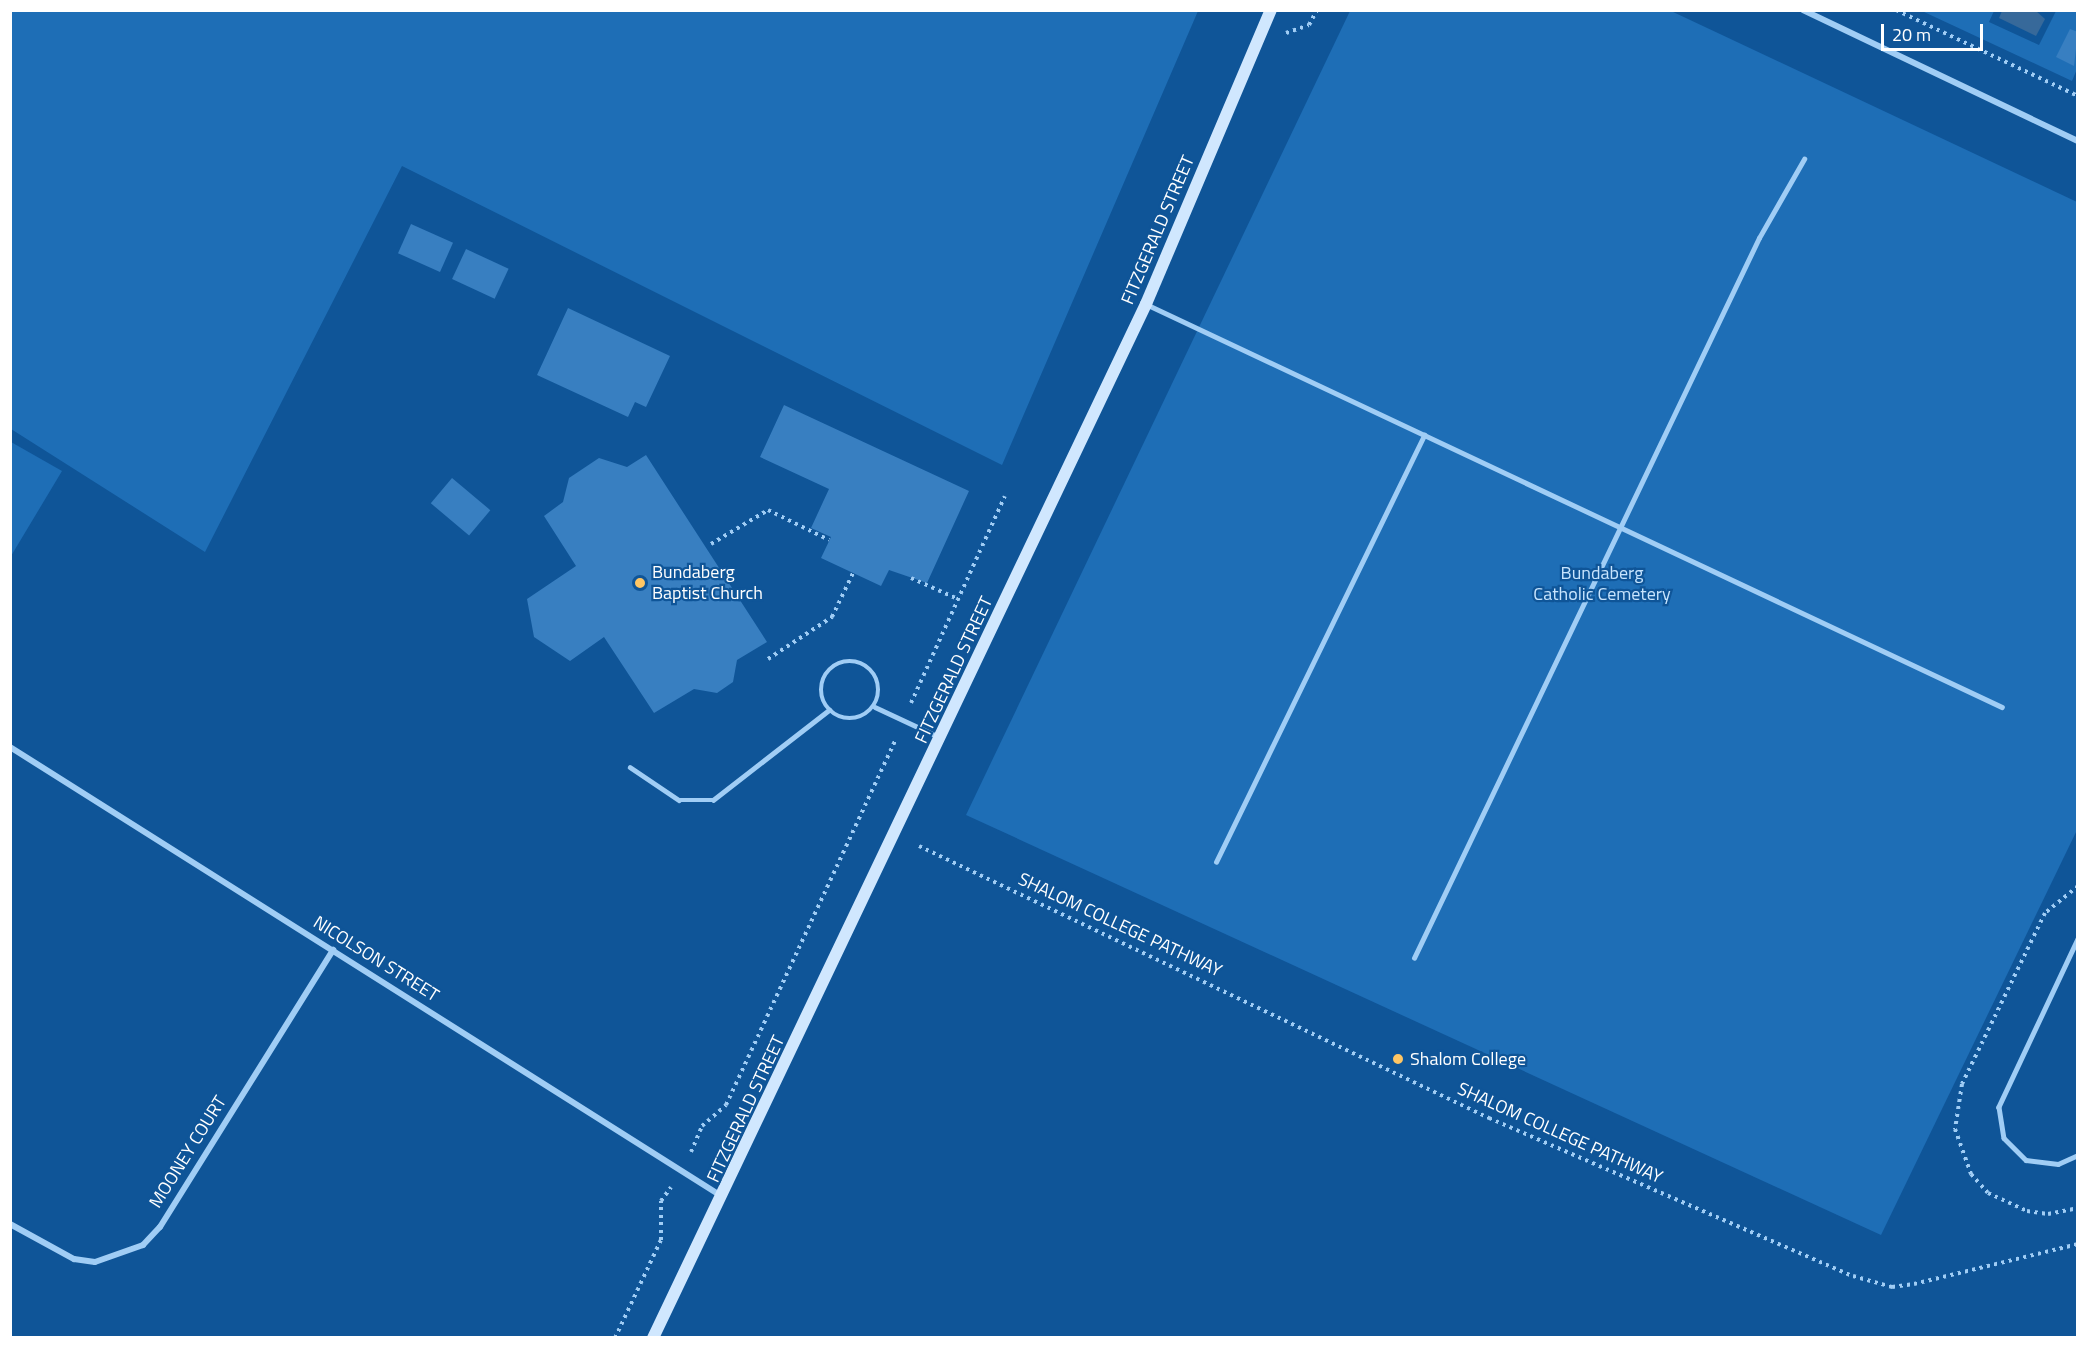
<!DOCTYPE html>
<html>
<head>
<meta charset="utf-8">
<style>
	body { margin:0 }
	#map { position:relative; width:2088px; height:1348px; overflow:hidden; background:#0f5598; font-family:"Titillium Web",sans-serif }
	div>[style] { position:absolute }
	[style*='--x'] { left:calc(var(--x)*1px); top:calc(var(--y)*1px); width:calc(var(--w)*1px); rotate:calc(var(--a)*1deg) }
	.green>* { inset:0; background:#1e6eb6 }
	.water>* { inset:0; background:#37699a }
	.building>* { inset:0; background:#387fc1; transform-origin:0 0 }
	.path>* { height:4px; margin-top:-2px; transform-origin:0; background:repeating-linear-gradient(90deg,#a0cdf5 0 3px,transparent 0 7.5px) }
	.lane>* { height:4.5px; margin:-2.25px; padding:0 2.25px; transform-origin:2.25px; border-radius:2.25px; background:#a0cdf5 }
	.lane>.ring { margin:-2.25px; padding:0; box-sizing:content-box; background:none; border:4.5px solid #a0cdf5; border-radius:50% }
	.street>* { height:6px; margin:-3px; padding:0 3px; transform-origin:3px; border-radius:3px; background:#a0cdf5 }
	.secondary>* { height:12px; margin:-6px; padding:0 6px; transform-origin:6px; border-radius:6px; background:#d0e7fe }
	.dots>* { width:16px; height:16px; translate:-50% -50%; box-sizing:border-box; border:3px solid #0f5598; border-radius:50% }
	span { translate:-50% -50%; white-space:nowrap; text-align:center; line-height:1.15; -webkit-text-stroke:4.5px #0f5598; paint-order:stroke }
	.street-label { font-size:18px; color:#fff }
	.poi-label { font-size:18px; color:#fff }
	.left { translate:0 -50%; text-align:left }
	.park-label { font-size:18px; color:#c8e5fe }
	.frame { position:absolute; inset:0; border:12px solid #fff; pointer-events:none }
	.scale { position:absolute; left:1881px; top:24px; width:102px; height:27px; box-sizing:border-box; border:3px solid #fff; border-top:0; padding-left:8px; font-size:18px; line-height:21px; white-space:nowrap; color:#fff; -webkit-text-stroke:4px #0f5598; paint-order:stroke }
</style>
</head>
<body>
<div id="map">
	<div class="green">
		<div style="clip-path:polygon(10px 11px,11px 10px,1198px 11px,1002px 465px,402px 166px,205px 552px,11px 429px)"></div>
		<div style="clip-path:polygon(1350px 11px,1671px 11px,2077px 202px,2077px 830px,1881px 1235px,966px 815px)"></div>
		<div style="clip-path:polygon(1922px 11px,1994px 11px,1989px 22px,2039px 45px,2056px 11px,2077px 11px,2077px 69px,2072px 81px)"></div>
		<div style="clip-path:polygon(11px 442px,62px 471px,11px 556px)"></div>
	</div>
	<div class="water">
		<div style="clip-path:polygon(2036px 11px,2045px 19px,2036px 36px,1999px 18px,2002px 11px)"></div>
	</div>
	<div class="building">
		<div style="clip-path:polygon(2070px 29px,2078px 32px,2074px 66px,2056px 57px)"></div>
		<div style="left:411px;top:224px;width:46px;height:32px;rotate:24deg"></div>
		<div style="left:466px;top:249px;width:47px;height:33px;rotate:25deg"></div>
		<div style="clip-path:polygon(568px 308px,670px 356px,646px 407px,635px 402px,628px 417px,537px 375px)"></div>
		<div style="clip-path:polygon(784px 405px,969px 491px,927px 583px,889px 570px,881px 586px,821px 558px,831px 537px,811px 528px,829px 489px,760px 457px)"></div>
		<div style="clip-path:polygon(646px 455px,767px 642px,737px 660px,733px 682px,717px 693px,694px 689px,654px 713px,604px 637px,570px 661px,534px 637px,527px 599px,576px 566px,544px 516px,563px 502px,569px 478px,599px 458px,627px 467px)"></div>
		<div style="left:452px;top:478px;width:50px;height:33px;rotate:40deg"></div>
	</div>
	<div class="path">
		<div style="--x:1706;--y:10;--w:15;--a:0"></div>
		<div style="--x:1896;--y:10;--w:201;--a:25.3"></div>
		<div style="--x:1286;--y:33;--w:24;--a:-19"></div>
		<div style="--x:1309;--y:25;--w:17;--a:-62"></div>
		<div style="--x:711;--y:544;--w:66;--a:-30.8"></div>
		<div style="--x:768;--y:510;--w:68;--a:26.2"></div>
		<div style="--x:911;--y:578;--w:51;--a:24.1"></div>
		<div style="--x:768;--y:659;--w:77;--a:-33.3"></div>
		<div style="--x:832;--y:617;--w:49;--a:-64.5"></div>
		<div style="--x:911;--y:703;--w:227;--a:-65.6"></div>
		<div style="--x:919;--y:846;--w:632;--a:25.51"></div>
		<div style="--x:1489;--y:1118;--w:397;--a:23.5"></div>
		<div style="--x:1853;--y:1276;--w:41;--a:15.8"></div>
		<div style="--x:1892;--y:1287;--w:22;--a:-8"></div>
		<div style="--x:1914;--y:1284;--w:169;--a:-13.7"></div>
		<div style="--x:2078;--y:886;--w:43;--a:140.7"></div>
		<div style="--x:2045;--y:913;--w:190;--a:115.9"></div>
		<div style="--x:1962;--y:1084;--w:46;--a:98.8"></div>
		<div style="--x:1955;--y:1129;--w:48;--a:70.4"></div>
		<div style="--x:1971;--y:1174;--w:25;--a:48"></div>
		<div style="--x:1988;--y:1193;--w:43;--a:24.8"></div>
		<div style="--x:2027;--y:1211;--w:21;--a:8"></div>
		<div style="--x:2048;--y:1214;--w:31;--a:-11"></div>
		<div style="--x:691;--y:1152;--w:28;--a:-67"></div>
		<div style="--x:702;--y:1126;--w:32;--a:-41"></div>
		<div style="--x:726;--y:1105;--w:404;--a:-65.1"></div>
		<div style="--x:615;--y:1338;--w:108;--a:-64.9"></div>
		<div style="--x:661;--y:1240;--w:39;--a:-90"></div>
		<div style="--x:661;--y:1201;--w:17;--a:-54"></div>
	</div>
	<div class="lane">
		<div style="--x:1146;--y:304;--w:946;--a:25.21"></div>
		<div class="ring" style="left:821px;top:661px;width:53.5px;height:53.5px"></div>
		<div style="--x:875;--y:707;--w:71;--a:25.1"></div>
		<div style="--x:630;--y:767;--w:59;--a:34"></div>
		<div style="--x:679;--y:800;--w:34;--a:0"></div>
		<div style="--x:713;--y:800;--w:147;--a:-37.8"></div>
		<div style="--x:1216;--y:862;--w:475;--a:-64"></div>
		<div style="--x:2078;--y:939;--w:186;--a:115.2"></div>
		<div style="--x:1999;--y:1107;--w:31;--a:81"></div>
		<div style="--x:2004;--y:1138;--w:31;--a:45"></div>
		<div style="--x:2026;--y:1160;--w:32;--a:7"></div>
		<div style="--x:2058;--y:1164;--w:22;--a:-24"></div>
		<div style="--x:1414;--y:958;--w:798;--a:-64.4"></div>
		<div style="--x:1759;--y:238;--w:91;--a:-60.3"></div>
	</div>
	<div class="street">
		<div style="--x:1803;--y:10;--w:305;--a:25.5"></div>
		<div style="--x:10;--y:747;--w:843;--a:32.26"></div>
		<div style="--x:10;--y:1224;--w:73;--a:28.7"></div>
		<div style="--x:74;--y:1259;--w:21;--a:8"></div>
		<div style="--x:95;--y:1262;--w:51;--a:-19.5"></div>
		<div style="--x:143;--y:1245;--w:25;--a:-47"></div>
		<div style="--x:160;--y:1227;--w:327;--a:-58"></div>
	</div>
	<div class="secondary">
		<div style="--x:653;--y:1338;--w:1146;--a:-64.51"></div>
		<div style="--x:1146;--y:304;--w:319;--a:-67"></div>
	</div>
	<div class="dots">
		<div style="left:640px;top:583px;background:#ffc664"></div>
		<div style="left:1398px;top:1059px;background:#ffc664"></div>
	</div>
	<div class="street-label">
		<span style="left:1158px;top:230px;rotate:-67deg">FITZGERALD STREET</span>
		<span style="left:954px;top:670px;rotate:-65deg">FITZGERALD STREET</span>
		<span style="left:1120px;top:925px;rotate:25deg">SHALOM COLLEGE PATHWAY</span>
		<span style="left:376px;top:959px;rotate:32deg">NICOLSON STREET</span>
		<span style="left:746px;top:1109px;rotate:-65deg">FITZGERALD STREET</span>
		<span style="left:1560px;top:1133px;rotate:24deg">SHALOM COLLEGE PATHWAY</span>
		<span style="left:188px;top:1152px;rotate:-58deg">MOONEY COURT</span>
	</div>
	<div class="poi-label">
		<span class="left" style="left:652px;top:583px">Bundaberg<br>Baptist Church</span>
		<span class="left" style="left:1410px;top:1059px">Shalom College</span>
	</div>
	<div class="park-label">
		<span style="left:1602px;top:584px">Bundaberg<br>Catholic Cemetery</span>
	</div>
	<div class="frame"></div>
	<div class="scale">20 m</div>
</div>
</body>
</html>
